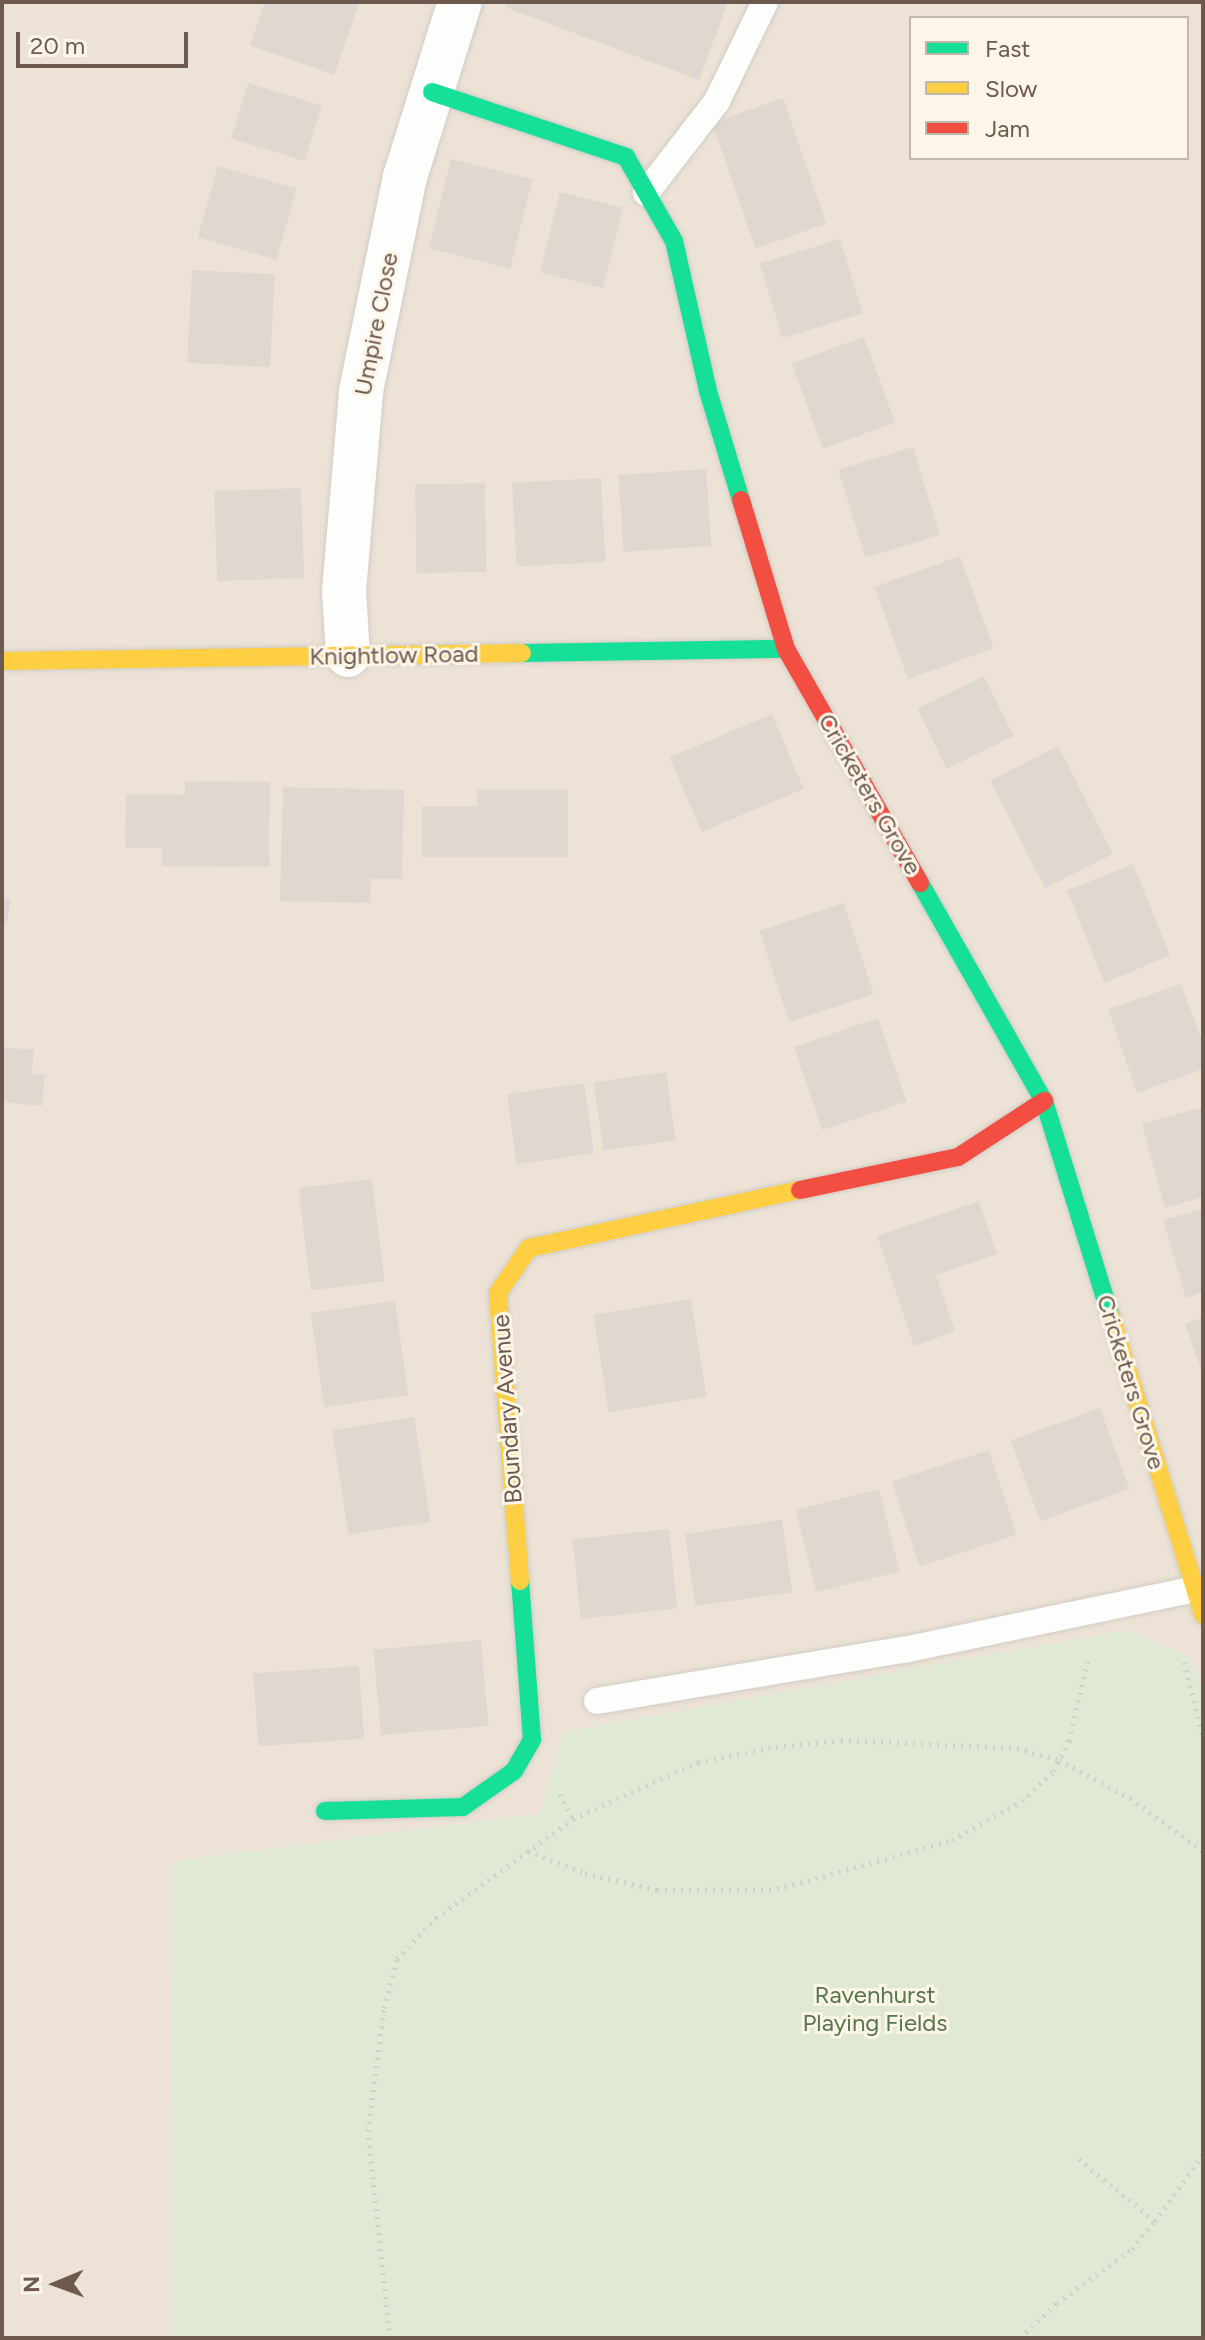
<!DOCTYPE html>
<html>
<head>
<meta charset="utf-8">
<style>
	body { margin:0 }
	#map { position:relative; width:1205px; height:2340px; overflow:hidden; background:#f3f0e8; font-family:Figtree,sans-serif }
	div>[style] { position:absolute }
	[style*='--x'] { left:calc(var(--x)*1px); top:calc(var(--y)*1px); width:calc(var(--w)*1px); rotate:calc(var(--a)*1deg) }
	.residential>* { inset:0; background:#ece3d6 }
	.green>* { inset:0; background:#e0e9d4 }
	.building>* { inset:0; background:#dfd8d1; transform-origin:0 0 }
	.path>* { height:5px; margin-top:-2.5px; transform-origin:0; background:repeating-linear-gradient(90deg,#d4cfca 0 2px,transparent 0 8px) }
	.roads { filter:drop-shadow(0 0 2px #d2ccc5) drop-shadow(0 0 2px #d2ccc5) }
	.lane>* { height:26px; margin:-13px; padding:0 13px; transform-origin:13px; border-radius:13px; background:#fdfdfc }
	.street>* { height:44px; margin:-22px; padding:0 22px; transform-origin:22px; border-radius:22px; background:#fdfdfc }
	.fast>* { height:18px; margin:-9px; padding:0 9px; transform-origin:9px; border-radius:9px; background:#16e098 }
	.slow>* { height:18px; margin:-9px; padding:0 9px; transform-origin:9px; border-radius:9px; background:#ffcf43 }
	.jam>* { height:18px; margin:-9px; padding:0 9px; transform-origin:9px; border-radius:9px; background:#f24e42 }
	span { translate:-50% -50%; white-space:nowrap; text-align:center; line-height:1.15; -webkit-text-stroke:6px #fcf5e8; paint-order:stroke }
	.street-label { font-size:24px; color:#6d594d }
	.park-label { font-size:24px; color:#55774a }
	.frame { position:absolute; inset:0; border:4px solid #6d594d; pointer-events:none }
	.legend { position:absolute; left:909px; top:16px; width:280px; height:144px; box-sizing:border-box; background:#fcf5e8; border:2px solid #c3b7aa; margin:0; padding:10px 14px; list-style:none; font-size:24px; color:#6d594d }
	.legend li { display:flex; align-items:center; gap:16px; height:40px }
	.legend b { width:40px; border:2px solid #c3b7aa }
	.north { position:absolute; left:16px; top:2244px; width:80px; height:80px; -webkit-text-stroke:6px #fcf5e8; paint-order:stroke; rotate:269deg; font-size:22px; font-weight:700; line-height:32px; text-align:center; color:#6d594d }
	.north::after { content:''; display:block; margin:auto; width:28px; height:36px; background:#6d594d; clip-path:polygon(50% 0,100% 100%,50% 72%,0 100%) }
	.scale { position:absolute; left:16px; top:32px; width:172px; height:36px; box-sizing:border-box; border:4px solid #6d594d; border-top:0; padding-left:10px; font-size:24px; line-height:28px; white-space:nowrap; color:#6d594d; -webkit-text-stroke:6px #fcf5e8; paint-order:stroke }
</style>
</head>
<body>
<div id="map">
	<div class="residential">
		<div style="clip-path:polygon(evenodd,2px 2px,1203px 2px,1203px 1691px,1190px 1657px,540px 1814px,174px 1861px,169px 2338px,2px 2338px,2px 2px,911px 18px,1187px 18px,1187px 158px,911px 158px,911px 18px)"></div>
	</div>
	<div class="green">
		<div style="clip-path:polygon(1126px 1630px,1190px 1657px,1203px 1691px,1203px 2338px,169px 2338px,173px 1861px,540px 1814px,563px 1732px)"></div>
	</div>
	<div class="building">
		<div style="clip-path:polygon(265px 2px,360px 2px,334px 75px,250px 45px)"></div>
		<div style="clip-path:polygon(507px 2px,728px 2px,699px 80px,505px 7px)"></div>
		<div style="left:248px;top:83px;width:77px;height:58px;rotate:17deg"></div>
		<div style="left:783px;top:98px;width:133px;height:75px;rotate:71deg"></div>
		<div style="left:451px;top:159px;width:84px;height:92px;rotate:14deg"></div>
		<div style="left:218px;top:166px;width:82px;height:74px;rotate:16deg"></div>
		<div style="left:560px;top:192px;width:65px;height:83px;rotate:14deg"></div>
		<div style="left:840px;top:239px;width:78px;height:84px;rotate:73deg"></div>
		<div style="left:192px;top:270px;width:83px;height:93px;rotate:3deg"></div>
		<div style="left:864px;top:337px;width:91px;height:77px;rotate:70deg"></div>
		<div style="left:913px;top:447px;width:92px;height:78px;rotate:73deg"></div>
		<div style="left:706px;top:469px;width:77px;height:88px;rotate:86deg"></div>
		<div style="left:601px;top:478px;width:84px;height:89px;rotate:87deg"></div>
		<div style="left:485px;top:483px;width:89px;height:70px;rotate:89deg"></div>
		<div style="left:301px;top:488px;width:90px;height:87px;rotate:88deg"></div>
		<div style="left:960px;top:556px;width:98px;height:91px;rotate:70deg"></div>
		<div style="left:984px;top:676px;width:67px;height:74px;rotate:64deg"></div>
		<div style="left:772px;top:714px;width:81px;height:111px;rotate:67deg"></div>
		<div style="left:1058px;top:746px;width:121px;height:76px;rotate:63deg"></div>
		<div style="clip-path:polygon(185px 781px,270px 782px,269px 867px,162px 866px,162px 848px,125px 848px,126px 794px,185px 795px)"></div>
		<div style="clip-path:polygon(283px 787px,404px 790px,402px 879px,371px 879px,370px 903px,280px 901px)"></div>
		<div style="clip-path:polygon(477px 789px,568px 789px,568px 857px,422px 857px,422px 806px,478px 806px)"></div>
		<div style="left:1133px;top:864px;width:99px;height:71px;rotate:68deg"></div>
		<div style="clip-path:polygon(2px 898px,11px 900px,6px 926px,2px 925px)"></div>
		<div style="left:844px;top:903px;width:96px;height:89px;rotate:72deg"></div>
		<div style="clip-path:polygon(1181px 984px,1203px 1044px,1203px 1069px,1137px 1093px,1108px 1009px)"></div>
		<div style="left:878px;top:1018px;width:88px;height:89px;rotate:71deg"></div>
		<div style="clip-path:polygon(2px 1047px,34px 1050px,32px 1074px,45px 1075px,42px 1106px,2px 1102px)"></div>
		<div style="left:666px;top:1072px;width:69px;height:73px;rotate:82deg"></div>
		<div style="left:584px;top:1083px;width:71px;height:78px;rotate:82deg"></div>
		<div style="clip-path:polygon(1203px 1107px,1203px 1197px,1165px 1208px,1142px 1124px)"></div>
		<div style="left:372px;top:1179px;width:103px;height:74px;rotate:83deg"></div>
		<div style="clip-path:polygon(979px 1201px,997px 1254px,936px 1275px,955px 1331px,914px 1346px,877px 1236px)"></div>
		<div style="clip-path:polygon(1203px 1209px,1203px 1292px,1186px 1298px,1163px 1220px)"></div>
		<div style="left:691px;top:1299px;width:99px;height:99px;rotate:81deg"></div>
		<div style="left:395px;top:1301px;width:95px;height:85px;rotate:82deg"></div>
		<div style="clip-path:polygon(1203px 1317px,1203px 1374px,1185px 1324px)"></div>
		<div style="left:1100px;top:1408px;width:86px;height:95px;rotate:70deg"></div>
		<div style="left:414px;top:1417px;width:106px;height:83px;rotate:81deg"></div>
		<div style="left:989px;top:1450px;width:89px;height:102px;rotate:72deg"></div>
		<div style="left:879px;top:1489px;width:85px;height:86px;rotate:76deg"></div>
		<div style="left:782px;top:1520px;width:73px;height:98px;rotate:82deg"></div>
		<div style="left:669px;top:1529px;width:80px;height:97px;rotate:84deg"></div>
		<div style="left:481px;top:1640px;width:86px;height:108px;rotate:85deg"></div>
		<div style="left:359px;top:1666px;width:73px;height:106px;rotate:86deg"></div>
	</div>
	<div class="path">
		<div style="--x:1184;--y:1662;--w:77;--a:75.8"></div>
		<div style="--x:560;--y:1794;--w:28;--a:63"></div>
		<div style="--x:573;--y:1819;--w:137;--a:-24.5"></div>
		<div style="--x:698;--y:1762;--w:79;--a:-10.9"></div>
		<div style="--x:776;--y:1747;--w:65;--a:-6.1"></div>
		<div style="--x:841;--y:1740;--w:176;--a:2.6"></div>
		<div style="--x:1017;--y:1748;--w:44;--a:15.9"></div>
		<div style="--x:1059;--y:1760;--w:81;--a:28.2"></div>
		<div style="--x:1130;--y:1798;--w:90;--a:36"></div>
		<div style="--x:528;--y:1851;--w:61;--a:21.1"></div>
		<div style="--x:585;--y:1873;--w:74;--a:13.3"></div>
		<div style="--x:657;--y:1890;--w:120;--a:-0.5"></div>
		<div style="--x:777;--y:1889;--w:182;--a:-15.6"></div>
		<div style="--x:952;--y:1840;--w:80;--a:-29.1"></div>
		<div style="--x:1022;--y:1801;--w:44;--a:-43.2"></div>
		<div style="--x:1054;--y:1771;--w:34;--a:-63"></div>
		<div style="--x:1069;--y:1741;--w:88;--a:-76.9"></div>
		<div style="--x:1155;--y:2221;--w:82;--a:-54"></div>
		<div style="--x:390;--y:2338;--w:208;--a:-96.1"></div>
		<div style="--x:368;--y:2131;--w:124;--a:-82.6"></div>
		<div style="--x:384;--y:2008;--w:51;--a:-75.1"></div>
		<div style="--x:397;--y:1959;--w:57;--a:-46.4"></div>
		<div style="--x:436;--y:1918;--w:169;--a:-35.9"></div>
		<div style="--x:1020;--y:2338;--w:51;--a:-43.4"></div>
		<div style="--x:1057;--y:2303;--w:92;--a:-35.8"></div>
		<div style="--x:1132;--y:2249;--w:36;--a:-51"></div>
		<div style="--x:1155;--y:2221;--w:102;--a:-141"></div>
	</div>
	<div class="roads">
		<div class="lane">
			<div style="--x:646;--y:193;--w:116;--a:-52.3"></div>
			<div style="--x:717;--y:101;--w:110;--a:-64.1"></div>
			<div style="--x:597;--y:1701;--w:310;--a:-9.5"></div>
			<div style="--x:903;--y:1650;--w:298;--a:-11.8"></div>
		</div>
		<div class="street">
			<div style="--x:348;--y:655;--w:64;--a:-93.6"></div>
			<div style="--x:344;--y:591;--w:201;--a:-85.1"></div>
			<div style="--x:361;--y:391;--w:218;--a:-78.4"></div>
			<div style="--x:405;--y:177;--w:183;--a:-72.6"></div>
		</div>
		<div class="fast">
			<div style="--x:432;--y:92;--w:205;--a:18.5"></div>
			<div style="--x:626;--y:157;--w:97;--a:60.3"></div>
			<div style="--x:674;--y:241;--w:154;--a:77.2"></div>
			<div style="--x:708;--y:391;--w:114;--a:73.2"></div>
			<div style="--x:522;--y:653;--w:264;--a:-0.9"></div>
			<div style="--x:920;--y:883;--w:251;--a:60.4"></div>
			<div style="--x:1044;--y:1101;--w:226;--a:72.8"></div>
			<div style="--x:325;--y:1811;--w:138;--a:-1.7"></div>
			<div style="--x:463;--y:1807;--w:62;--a:-35.2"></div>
			<div style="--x:514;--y:1771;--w:36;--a:-60"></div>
			<div style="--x:532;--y:1740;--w:159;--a:-94.3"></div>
		</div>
		<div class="slow">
			<div style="--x:2;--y:661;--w:520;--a:-0.88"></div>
			<div style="--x:1111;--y:1317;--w:312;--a:72.8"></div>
			<div style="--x:520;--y:1581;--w:289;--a:-94.4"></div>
			<div style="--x:498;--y:1293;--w:55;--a:-55.4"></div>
			<div style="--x:529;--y:1248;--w:277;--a:-12.1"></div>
		</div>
		<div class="jam">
			<div style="--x:741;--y:500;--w:156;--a:73.2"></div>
			<div style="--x:786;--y:649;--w:270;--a:60.2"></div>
			<div style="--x:800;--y:1190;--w:161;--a:-11.8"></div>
			<div style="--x:958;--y:1157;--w:103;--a:-33.1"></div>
		</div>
	</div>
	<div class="street-label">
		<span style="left:376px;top:324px;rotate:-79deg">Umpire Close</span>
		<span style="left:394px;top:655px;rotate:-1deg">Knightlow Road</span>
		<span style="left:870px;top:794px;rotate:60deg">Cricketers Grove</span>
		<span style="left:1131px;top:1382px;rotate:73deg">Cricketers Grove</span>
		<span style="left:507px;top:1409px;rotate:-94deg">Boundary Avenue</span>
	</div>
	<div class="park-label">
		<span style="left:875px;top:2009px">Ravenhurst<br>Playing Fields</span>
	</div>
	<div class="frame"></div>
	<ul class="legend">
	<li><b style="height:10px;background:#16e098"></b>Fast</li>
	<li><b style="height:10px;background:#ffcf43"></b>Slow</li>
	<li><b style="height:10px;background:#f24e42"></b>Jam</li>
	</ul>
	<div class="north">N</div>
	<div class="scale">20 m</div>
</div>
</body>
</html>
